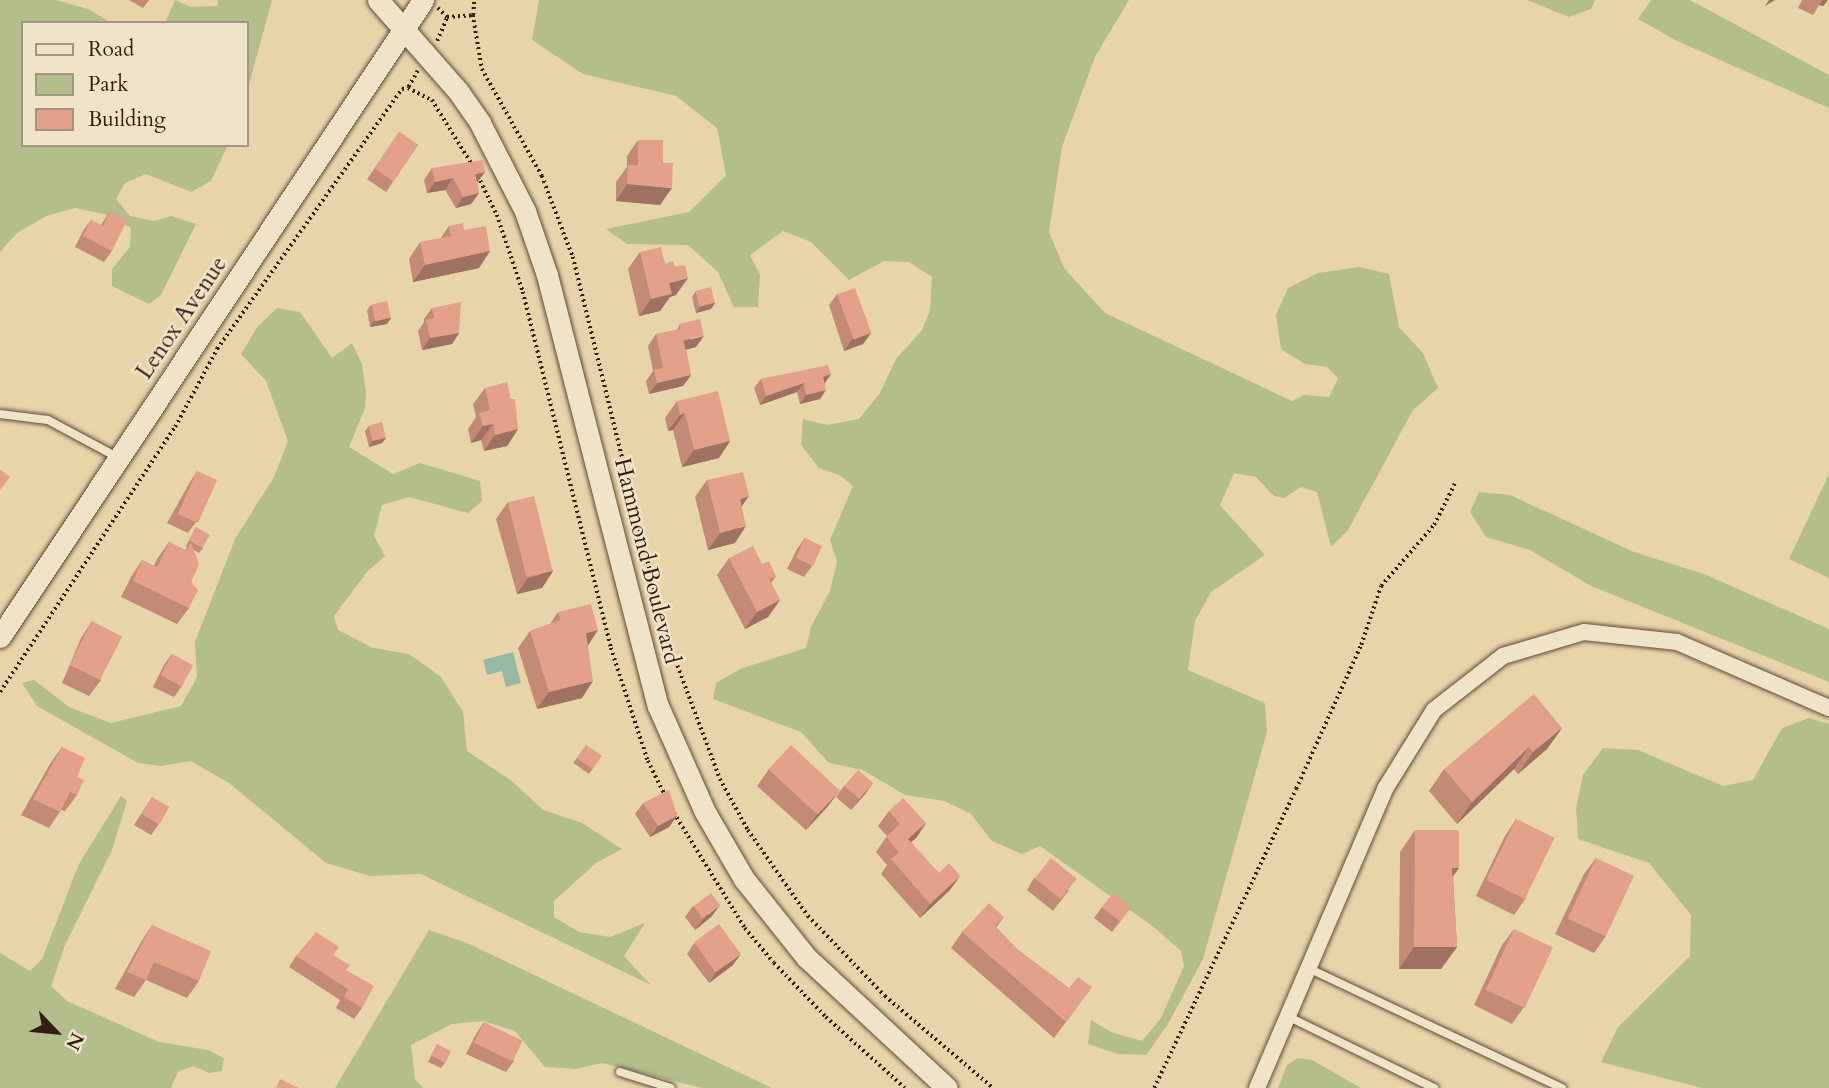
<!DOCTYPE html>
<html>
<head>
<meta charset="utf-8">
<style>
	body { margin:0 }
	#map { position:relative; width:1829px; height:1088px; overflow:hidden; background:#e7d5a9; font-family:Cardo,serif }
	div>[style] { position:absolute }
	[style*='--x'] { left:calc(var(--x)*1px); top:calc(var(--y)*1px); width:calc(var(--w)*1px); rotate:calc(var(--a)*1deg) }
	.green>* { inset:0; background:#b3be8a }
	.water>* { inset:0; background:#97b9a4 }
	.path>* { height:3.5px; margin-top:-1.75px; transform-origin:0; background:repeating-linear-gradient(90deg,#321f12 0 2px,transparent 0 5.5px) }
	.roads { filter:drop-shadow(0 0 2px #5f4c38) drop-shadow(0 0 2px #5f4c38) }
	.service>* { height:8px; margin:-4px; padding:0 4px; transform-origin:4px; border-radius:4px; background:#efe4c7 }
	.minor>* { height:16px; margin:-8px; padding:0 8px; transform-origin:8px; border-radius:8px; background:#efe4c7 }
	.tertiary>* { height:21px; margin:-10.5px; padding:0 10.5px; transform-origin:10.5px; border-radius:10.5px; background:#efe4c7 }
	.wall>* { inset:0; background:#c38a76; transform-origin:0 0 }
	.shaded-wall>* { inset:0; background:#9f7160 }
	.building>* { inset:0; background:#e3a189; transform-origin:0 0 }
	span { translate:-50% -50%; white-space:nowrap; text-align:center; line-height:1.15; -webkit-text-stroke:5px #efe4c7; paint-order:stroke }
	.street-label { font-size:23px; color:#321f12 }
	.legend { position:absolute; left:21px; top:21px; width:228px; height:126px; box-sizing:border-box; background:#efe4c7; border:2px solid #a3957f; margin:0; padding:9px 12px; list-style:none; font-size:21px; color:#321f12 }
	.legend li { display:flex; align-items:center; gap:14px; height:35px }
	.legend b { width:35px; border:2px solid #a3957f }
	.north { position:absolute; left:21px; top:997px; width:70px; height:70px; -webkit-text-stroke:5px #efe4c7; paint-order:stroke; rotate:116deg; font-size:19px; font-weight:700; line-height:28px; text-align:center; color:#321f12 }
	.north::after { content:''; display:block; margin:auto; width:24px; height:32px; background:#321f12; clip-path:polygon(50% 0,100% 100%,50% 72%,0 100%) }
</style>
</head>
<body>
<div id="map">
	<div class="green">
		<div style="clip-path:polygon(0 0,56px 0,88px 9px,112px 23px,23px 23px,23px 145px,228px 145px,211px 181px,191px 192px,146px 174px,125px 183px,116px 199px,130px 216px,154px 221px,171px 216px,196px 224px,161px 295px,149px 304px,112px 286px,112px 269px,130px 247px,131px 228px,104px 214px,75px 208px,46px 216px,17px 233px,0 252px)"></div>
		<div style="clip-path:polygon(175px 0,191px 7px,217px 6px,218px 0,272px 0,247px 92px,247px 23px,165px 23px)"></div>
		<div style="clip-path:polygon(539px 0,1129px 0,1095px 57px,1062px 147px,1049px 232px,1064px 268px,1105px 313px,1292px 401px,1304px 395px,1329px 397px,1338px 378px,1327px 367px,1305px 364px,1281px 349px,1276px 315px,1288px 288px,1318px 273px,1359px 267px,1389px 274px,1399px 327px,1423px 353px,1438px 388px,1413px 410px,1348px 530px,1331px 547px,1317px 492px,1301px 487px,1284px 498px,1274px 496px,1256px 477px,1234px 473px,1220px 505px,1265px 555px,1211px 592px,1195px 621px,1188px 670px,1265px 703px,1267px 732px,1203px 959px,1168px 1024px,1146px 1055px,1118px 1054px,1088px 1044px,1091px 1020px,1111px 1032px,1142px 1041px,1161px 1018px,1184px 966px,1181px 951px,1155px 928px,1040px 846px,1022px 854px,992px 841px,971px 814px,944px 801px,905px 795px,863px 770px,829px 763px,801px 732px,713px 699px,716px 683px,740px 669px,806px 648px,811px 627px,830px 591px,837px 562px,830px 540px,853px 486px,839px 475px,819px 468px,801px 445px,803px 419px,827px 425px,859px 419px,880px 393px,896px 359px,922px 330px,930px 310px,932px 277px,909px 262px,884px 261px,849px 280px,811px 242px,783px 231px,750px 255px,760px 275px,758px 307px,734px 307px,718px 272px,688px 245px,627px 244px,606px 229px,689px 212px,726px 175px,717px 128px,676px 96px,583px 74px,532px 40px)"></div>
		<div style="clip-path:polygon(1527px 0,1595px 0,1591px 9px,1569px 17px)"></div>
		<div style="clip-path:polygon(1651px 0,1690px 0,1829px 75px,1829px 108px,1677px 41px,1638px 19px)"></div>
		<div style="clip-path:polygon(277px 308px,300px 312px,332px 358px,352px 343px,362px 364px,366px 392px,365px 408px,349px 447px,393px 474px,420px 463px,480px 481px,482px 501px,468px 513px,409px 497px,382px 505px,374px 536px,385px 556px,367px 572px,334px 616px,338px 630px,373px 648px,409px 654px,441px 677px,463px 712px,467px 751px,512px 781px,543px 810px,582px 823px,622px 849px,596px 863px,554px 901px,554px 917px,579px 932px,610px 937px,645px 923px,624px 956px,651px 985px,421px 874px,370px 876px,326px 863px,229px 783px,191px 761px,161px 766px,138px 763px,37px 706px,22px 683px,34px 680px,69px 707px,111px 723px,181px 706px,197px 677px,195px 642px,235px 539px,274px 477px,288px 441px,266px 381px,241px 354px,258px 326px)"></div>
		<div style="clip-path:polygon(1829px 474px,1829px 578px,1789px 559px)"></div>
		<div style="clip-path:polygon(1479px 492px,1510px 495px,1634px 552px,1704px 574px,1829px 629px,1829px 682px,1591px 586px,1530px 550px,1486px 537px,1470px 512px)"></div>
		<div style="clip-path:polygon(1809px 718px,1829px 724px,1829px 1088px,1702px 1088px,1601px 1062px,1618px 1027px,1690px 956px,1691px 915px,1649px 863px,1578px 839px,1576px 808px,1583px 775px,1603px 748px,1638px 750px,1723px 786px,1753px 780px,1782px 728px)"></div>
		<div style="clip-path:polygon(121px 796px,127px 801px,112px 850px,65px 945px,51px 986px,67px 1001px,159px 1042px,208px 1050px,224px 1058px,222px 1071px,209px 1073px,193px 1066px,178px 1072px,171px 1088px,0 1088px,0 953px,30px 971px,42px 959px,79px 864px)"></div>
		<div style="clip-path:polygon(429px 930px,467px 943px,772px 1088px,702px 1088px,602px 1063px,576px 1069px,545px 1067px,515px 1031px,483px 1021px,452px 1024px,411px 1045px,415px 1079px,423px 1088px,335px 1088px)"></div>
		<div style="clip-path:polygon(1298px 1058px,1312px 1060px,1361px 1088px,1278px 1088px,1287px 1065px)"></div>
	</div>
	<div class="water">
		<div style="clip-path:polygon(513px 652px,521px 683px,506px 687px,502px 671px,487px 675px,483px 660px)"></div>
	</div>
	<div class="path">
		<div style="--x:438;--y:8;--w:13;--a:45"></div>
		<div style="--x:447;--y:17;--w:26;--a:-4"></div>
		<div style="--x:473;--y:15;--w:15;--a:-86"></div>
		<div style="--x:473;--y:15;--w:55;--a:80.5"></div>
		<div style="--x:482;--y:69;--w:123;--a:60.7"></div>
		<div style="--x:542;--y:176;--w:87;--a:69.1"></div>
		<div style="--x:573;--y:257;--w:389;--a:76.2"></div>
		<div style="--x:666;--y:635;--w:154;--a:69.4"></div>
		<div style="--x:720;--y:779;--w:58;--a:61.2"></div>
		<div style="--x:748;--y:830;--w:105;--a:55.1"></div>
		<div style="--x:808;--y:916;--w:111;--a:46.1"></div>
		<div style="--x:885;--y:996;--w:142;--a:40.4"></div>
		<div style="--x:437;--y:41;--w:26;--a:-67"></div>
		<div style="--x:418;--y:71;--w:20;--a:120"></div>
		<div style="--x:408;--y:88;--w:27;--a:27"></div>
		<div style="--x:432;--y:100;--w:74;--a:58.2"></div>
		<div style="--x:478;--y:176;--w:43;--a:64"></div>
		<div style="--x:497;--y:215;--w:81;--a:71.3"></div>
		<div style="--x:523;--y:292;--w:367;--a:76.1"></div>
		<div style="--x:611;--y:648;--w:119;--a:71.9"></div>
		<div style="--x:648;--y:761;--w:40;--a:63.4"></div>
		<div style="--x:0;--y:692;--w:318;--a:-56.6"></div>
		<div style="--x:175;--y:427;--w:89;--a:-61.7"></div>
		<div style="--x:217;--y:349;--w:319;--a:-54.6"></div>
		<div style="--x:402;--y:89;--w:6;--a:-9"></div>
		<div style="--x:674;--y:813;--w:135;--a:58.3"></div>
		<div style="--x:745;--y:928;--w:45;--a:50.4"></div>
		<div style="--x:774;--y:963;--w:75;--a:46.1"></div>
		<div style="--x:826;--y:1017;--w:106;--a:41.9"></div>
		<div style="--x:1154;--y:1088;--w:331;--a:-64.6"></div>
		<div style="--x:1296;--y:789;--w:158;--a:-65.7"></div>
		<div style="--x:1361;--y:645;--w:62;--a:-71.3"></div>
		<div style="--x:1381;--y:586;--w:81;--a:-49"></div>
		<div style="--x:1434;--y:525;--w:47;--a:-63.4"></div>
	</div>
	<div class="roads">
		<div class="service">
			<div style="--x:0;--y:414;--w:48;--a:7.1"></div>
			<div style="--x:48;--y:420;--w:78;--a:28.2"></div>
			<div style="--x:1308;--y:968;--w:281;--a:25.3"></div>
			<div style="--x:1287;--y:1016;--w:164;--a:26.1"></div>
			<div style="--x:620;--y:1072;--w:53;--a:17.4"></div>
		</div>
		<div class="minor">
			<div style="--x:1257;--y:1088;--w:325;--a:-66.8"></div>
			<div style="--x:1385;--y:789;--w:93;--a:-58.2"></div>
			<div style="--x:1434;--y:710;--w:88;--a:-38"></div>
			<div style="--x:1503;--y:656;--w:84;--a:-16.5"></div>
			<div style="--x:1584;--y:632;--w:94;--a:6.1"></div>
			<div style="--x:1677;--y:642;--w:166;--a:23.5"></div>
		</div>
		<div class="tertiary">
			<div style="--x:378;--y:0;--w:121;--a:48.7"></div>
			<div style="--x:458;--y:91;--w:39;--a:55"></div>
			<div style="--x:480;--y:123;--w:99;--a:62.9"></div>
			<div style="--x:525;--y:211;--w:68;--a:71"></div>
			<div style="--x:547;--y:275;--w:445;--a:75.6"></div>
			<div style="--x:658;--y:706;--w:116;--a:66.1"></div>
			<div style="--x:705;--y:812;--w:78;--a:59.8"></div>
			<div style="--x:744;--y:879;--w:100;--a:51.5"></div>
			<div style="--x:806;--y:957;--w:192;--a:42.9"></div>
			<div style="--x:0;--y:637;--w:765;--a:-56.41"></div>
		</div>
	</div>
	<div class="wall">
		<div style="clip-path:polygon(129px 0,149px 0,143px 8px)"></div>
		<div style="clip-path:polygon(1802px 0,1828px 0,1823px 6px,1819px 5px,1813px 15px,1798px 8px)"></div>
		<div style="left:399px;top:132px;width:23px;height:57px;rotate:34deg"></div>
		<div style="clip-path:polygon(638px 140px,660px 205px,616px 201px,616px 182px,627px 167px,627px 156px)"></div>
		<div style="clip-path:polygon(432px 168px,477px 183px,479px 193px,471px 204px,456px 208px,445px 190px,427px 193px,424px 180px)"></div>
		<div style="clip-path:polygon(110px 211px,112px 251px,104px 262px,75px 247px,83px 231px,91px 220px,101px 225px)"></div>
		<div style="clip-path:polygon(449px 226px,464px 230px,490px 251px,479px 268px,413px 282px,409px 259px,420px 242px,440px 239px)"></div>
		<div style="clip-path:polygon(640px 252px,665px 264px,676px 295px,670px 297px,660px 311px,639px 316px,628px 269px)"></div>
		<div style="clip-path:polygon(696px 291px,715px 303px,711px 309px,696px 313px,692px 297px)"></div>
		<div style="clip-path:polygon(837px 294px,871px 333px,863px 344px,844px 351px,829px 305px)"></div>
		<div style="clip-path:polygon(371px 305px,391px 318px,387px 324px,370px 327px,367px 310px)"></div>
		<div style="clip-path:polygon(432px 308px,459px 333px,452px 344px,422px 350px,418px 331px,424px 322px,424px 319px)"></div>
		<div style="clip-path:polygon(680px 324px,696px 347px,686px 350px,691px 375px,683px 386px,649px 394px,646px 381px,653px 371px,648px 346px,656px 334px,677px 330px)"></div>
		<div style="clip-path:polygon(831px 374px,825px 383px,820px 399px,800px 404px,797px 392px,760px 405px,754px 388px,761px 379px)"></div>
		<div style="clip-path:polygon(485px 388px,518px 429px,507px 446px,484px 451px,481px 440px,471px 443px,468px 429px,476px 417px,473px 404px)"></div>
		<div style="clip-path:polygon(677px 401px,730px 441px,719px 458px,682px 467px,673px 430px,668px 431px,665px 418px)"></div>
		<div style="clip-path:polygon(369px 426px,386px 438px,382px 443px,369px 447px,365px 431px)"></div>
		<div style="clip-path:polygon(197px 471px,196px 522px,188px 533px,167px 523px,190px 482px)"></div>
		<div style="clip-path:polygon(707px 480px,742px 507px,735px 543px,708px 550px,695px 497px)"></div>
		<div style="clip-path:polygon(508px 502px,553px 571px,542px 588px,517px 594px,496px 519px)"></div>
		<div style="clip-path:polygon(196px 527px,203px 548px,199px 553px,194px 550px,189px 608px,177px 624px,121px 597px,131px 577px,142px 560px,154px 566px,157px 559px,169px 542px,185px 550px,187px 547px,186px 546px)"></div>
		<div style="clip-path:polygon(805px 538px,812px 566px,804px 577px,787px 569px,797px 549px)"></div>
		<div style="clip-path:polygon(729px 558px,762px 564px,776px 576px,771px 583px,780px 600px,768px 617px,745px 629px,717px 575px)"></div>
		<div style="clip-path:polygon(558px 612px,588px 645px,582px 698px,537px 709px,518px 648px,530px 631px,550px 624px)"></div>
		<div style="clip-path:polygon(92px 621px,101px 680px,89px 696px,62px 683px,81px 638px)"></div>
		<div style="clip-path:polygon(172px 654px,182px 686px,174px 697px,153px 687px,164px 665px)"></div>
		<div style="clip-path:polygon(1562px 728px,1547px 749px,1518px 774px,1514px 769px,1457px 824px,1429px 791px,1444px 769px)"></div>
		<div style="left:586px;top:745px;width:19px;height:22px;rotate:35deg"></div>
		<div style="clip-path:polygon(62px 747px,77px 795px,65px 811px,61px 810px,49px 828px,21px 815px,50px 764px)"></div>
		<div style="clip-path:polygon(769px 769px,840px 790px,828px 806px,806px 830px,757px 786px)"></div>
		<div style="clip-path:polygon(873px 783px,865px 794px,851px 810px,836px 797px,844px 786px)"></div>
		<div style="clip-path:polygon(152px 797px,159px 824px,151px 835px,134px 825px)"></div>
		<div style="clip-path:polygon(643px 803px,677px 816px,669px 827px,650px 837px,635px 814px)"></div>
		<div style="clip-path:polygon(889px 811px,926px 823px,916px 838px,911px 842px,950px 890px,920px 918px,881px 874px,887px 865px,876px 852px,887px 836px,878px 826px)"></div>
		<div style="clip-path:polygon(1516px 819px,1526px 898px,1514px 915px,1476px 896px,1505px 836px)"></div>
		<div style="clip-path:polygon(1415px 830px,1459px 868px,1453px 876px,1457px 947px,1441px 969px,1399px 969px,1400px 852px)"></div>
		<div style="clip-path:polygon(1596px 858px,1606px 936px,1594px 953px,1555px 934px,1584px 874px)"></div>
		<div style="clip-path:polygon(1034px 878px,1069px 890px,1053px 911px,1027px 890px)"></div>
		<div style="clip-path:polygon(693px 906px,712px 916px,695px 930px,685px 917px)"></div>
		<div style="clip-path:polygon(1102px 907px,1131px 907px,1112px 932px,1094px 918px)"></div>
		<div style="clip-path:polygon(1004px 917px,996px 928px,1018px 950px,1069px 988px,1092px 987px,1054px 1038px,951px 948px,962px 932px)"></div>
		<div style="clip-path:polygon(152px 925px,199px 981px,187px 998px,146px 980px,134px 997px,115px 989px,141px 942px)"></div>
		<div style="clip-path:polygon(1514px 929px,1524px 1007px,1512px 1024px,1474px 1005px,1502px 945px)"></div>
		<div style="clip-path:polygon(694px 943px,733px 965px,709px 983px,687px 954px)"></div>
		<div style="clip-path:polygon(333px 955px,346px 970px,362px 1008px,354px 1019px,336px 1008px,340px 1000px,289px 967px,296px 956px)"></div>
		<div style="clip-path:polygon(484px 1022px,514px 1061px,506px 1072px,466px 1054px,476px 1034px)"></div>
		<div style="clip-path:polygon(437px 1044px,445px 1063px,441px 1068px,428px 1062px)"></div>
	</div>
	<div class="shaded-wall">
		<div style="clip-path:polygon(1769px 0,1775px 0,1765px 6px)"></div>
		<div style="clip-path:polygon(1823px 0,1828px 0,1823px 6px,1819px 5px)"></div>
		<div style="clip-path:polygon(485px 172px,477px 183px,475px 174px)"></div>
		<div style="clip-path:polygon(453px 178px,445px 190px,427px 193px,435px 182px)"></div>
		<div style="clip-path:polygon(627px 184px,672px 188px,660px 205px,616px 201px)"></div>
		<div style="clip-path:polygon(479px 193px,471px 204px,456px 208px,463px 197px)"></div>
		<div style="clip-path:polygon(490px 251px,479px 268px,413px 282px,425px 265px)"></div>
		<div style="clip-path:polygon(688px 278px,676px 295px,670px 297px,660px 311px,639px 316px,651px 299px,669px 283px)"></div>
		<div style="clip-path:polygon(715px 303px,711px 309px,696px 313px,700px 307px)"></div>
		<div style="clip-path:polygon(391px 318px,387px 324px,370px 327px,374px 321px)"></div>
		<div style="clip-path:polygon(459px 333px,452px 344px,422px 350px,430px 338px)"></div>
		<div style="clip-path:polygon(871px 333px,863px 344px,844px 351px,852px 339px)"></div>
		<div style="clip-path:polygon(704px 336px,696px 347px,677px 352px,684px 341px)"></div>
		<div style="clip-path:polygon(831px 374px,824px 384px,823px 377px)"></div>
		<div style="clip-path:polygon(691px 375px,683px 386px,649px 394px,657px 383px)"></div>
		<div style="clip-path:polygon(804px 383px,797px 392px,760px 405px,766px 396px)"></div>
		<div style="clip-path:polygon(826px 390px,820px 399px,800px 404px,806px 395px)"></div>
		<div style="clip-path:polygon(685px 413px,673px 430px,668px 431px,680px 415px)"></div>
		<div style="clip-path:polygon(493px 424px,481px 440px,471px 443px,483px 426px)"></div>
		<div style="clip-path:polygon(518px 429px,507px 446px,484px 451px,495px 435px)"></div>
		<div style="clip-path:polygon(386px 438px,382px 443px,369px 447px,373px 441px)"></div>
		<div style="clip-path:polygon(730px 441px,719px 458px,682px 467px,694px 450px)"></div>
		<div style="clip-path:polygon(749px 496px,737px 513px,740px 499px)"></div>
		<div style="clip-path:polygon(746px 526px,735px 543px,708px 550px,720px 533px)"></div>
		<div style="clip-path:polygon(553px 571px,542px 588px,517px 594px,528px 578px)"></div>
		<div style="clip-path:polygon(780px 600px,768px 617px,745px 629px,757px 612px)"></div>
		<div style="clip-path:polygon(598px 630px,587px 647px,586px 633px)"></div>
		<div style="clip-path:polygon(593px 681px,582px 698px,537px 709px,549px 692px)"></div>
		<div style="clip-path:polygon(1562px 728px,1547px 749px,1518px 774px,1533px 752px)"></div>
		<div style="clip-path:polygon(1529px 747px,1514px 769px,1457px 824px,1472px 802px)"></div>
		<div style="clip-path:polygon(873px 783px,865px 794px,851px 810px,859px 799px)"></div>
		<div style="clip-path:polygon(840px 790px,828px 806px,806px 830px,818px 813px)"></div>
		<div style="clip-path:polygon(677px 816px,669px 827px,650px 837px,658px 826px)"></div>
		<div style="clip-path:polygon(926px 823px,916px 838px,898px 853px,908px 839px)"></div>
		<div style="clip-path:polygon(1452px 868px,1459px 868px,1443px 890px)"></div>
		<div style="clip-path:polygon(960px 876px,950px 890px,920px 918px,930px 904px)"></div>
		<div style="clip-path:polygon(720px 905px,712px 916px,695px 930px,703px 919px)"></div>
		<div style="clip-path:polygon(1414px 947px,1457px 947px,1441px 969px,1399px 969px)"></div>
		<div style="clip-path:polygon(741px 954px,733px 965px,709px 983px,716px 972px)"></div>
	</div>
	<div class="building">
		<div style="left:399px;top:132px;width:23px;height:44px;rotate:34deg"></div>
		<div style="clip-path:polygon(638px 140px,663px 140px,663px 163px,673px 163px,672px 188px,627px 184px,628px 165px,638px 165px)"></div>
		<div style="clip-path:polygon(483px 160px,485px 172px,475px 174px,479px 193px,463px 197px,453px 178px,435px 182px,432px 168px)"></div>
		<div style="clip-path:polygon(110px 211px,127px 220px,112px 251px,83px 236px,91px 220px,103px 226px)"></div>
		<div style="clip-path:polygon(463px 223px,464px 230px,486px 226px,490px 251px,425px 265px,420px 242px,451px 236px,449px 226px)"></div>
		<div style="clip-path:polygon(661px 247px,665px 264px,673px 261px,675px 267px,685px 265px,688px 278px,669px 283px,672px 294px,651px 299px,640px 252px)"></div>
		<div style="left:711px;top:287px;width:16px;height:16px;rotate:76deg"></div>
		<div style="left:855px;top:288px;width:48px;height:19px;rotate:70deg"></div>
		<div style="left:387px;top:301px;width:17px;height:16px;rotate:77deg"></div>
		<div style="clip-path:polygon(461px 302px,459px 333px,430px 338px,426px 320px,434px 318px,432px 308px)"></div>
		<div style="left:700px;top:319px;width:17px;height:21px;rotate:77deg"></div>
		<div style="clip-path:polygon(681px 329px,691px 375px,657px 383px,654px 370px,663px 368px,656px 334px)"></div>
		<div style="clip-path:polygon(828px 365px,831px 374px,823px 377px,826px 390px,806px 395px,804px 383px,766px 396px,761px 379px)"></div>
		<div style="clip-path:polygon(507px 382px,511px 399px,515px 399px,518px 429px,495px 435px,493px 424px,483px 426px,479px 413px,490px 410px,485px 388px)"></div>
		<div style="clip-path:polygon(718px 391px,730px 441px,694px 450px,685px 413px,680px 415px,677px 401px)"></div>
		<div style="left:382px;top:422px;width:16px;height:14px;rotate:76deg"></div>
		<div style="clip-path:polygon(0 469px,10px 477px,0 490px)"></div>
		<div style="left:197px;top:471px;width:22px;height:47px;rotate:24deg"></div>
		<div style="clip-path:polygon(743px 472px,749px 496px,740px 499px,746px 526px,720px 533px,707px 480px)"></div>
		<div style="left:534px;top:496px;width:77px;height:27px;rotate:76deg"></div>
		<div style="left:196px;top:527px;width:16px;height:15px;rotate:30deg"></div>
		<div style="left:805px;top:538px;width:19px;height:22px;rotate:25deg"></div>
		<div style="clip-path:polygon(169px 542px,186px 551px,191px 542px,199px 564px,191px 582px,198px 590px,189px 608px,133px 581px,142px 560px,157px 567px)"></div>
		<div style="clip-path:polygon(753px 546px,762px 564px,769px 561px,776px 576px,769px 579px,780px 600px,757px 612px,729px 558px)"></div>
		<div style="clip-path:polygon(591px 604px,598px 630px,586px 633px,593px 681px,549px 692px,530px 631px,560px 620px,558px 612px)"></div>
		<div style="left:92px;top:621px;width:34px;height:49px;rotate:27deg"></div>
		<div style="left:172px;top:654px;width:24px;height:24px;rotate:28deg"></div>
		<div style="clip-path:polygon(1534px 694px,1562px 728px,1533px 752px,1529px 747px,1472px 802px,1444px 769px)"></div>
		<div style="left:586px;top:745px;width:19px;height:16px;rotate:35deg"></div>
		<div style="left:791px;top:745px;width:67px;height:33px;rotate:43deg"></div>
		<div style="clip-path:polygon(62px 747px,85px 758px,77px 777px,84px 780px,77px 795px,70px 792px,60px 812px,33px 799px)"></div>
		<div style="left:858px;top:770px;width:20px;height:21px;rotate:41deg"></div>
		<div style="clip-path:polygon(669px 790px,677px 816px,658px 826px,643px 803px)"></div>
		<div style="left:152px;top:797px;width:20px;height:20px;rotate:30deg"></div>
		<div style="clip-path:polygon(903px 798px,926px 823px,908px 839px,939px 873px,949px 863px,960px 876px,930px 904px,891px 859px,899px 852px,886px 837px,900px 824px,889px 811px)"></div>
		<div style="left:1516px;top:819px;width:43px;height:68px;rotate:26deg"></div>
		<div style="clip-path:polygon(1415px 830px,1459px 830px,1459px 868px,1452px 868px,1457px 947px,1414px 947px)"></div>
		<div style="left:1051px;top:858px;width:33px;height:26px;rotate:39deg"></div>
		<div style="left:1596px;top:858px;width:42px;height:67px;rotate:25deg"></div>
		<div style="left:711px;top:893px;width:15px;height:22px;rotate:53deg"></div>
		<div style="left:1113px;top:893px;width:23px;height:18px;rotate:38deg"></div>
		<div style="clip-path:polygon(989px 903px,1004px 917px,995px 926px,1018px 950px,1069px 988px,1078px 977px,1092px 987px,1066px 1022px,962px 932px)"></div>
		<div style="left:719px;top:924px;width:37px;height:31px;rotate:54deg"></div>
		<div style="clip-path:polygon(152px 925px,211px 951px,199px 981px,154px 962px,146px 980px,127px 972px)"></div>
		<div style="left:1514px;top:929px;width:43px;height:67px;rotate:25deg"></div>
		<div style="clip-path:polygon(316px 932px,339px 947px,333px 955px,350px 965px,346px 970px,374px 986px,362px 1008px,344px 997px,348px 989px,296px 956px)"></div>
		<div style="left:484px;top:1022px;width:43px;height:23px;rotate:26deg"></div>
		<div style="left:437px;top:1044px;width:16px;height:13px;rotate:27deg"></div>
		<div style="clip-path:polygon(280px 1079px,299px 1088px,276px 1088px)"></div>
	</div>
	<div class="street-label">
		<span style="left:182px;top:318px;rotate:-56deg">Lenox Avenue</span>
		<span style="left:647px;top:561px;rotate:76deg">Hammond Boulevard</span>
	</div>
	<ul class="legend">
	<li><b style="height:9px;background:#efe4c7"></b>Road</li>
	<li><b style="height:19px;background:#b3be8a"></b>Park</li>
	<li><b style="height:19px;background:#e3a189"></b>Building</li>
	</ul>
	<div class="north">N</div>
</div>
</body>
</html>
